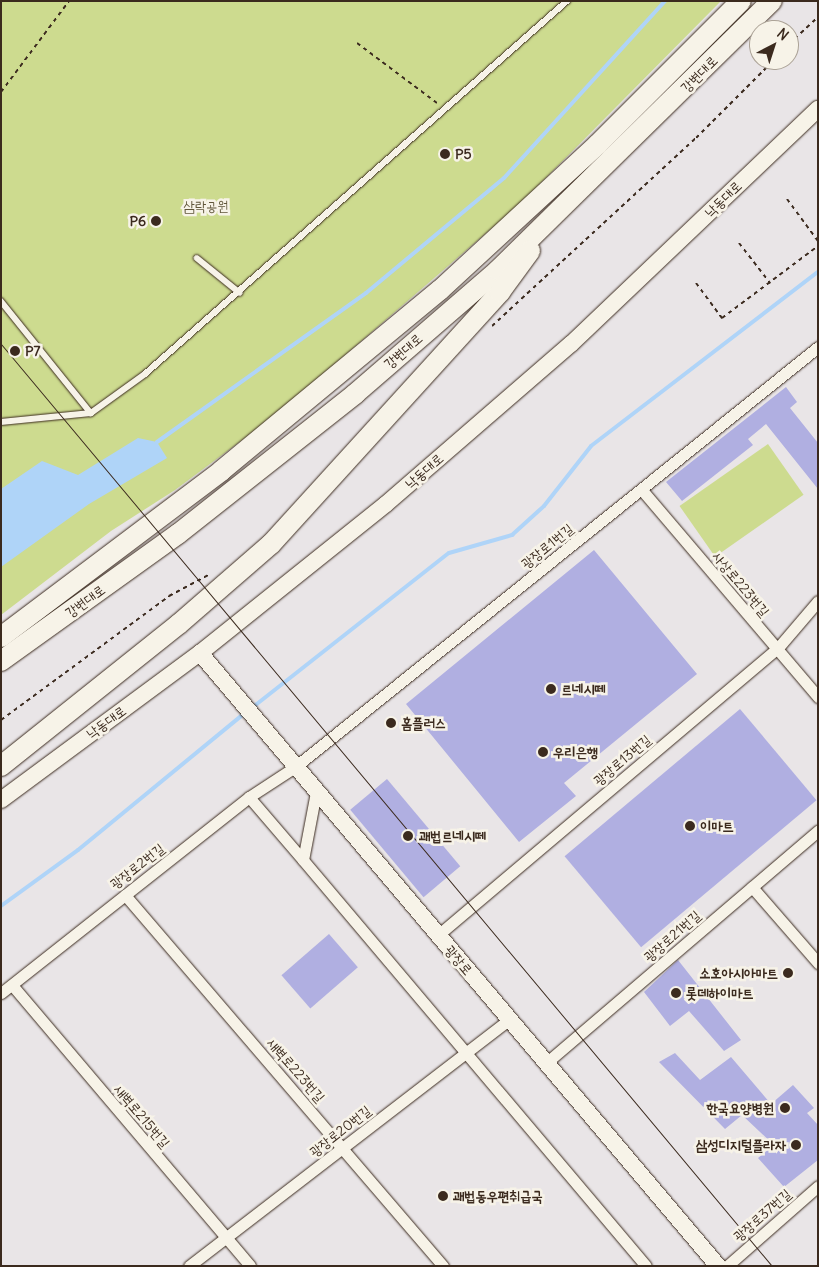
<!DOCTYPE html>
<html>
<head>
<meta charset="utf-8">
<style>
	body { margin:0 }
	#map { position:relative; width:819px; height:1267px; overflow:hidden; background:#e9e5e7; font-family:Delius,"Poor Story",sans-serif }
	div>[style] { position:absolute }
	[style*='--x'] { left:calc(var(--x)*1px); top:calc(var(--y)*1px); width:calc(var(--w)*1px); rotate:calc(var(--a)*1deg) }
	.green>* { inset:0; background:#cddb8f; transform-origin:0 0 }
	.water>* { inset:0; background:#afd4f8 }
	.stream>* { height:4px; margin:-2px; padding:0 2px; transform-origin:2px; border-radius:2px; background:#afd4f8 }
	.building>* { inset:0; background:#b0afe1; transform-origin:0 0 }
	.path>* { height:2px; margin-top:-1px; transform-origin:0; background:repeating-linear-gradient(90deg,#3b2a1e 0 4px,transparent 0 8px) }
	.roads { filter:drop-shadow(0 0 1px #3b2a1e) drop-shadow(0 0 1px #3b2a1e) }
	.service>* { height:5.5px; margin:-2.75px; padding:0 2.75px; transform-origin:2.75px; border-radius:2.75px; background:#f7f3e8 }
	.minor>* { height:11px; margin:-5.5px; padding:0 5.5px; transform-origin:5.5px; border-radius:5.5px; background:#f7f3e8 }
	.secondary>* { height:16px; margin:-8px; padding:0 8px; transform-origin:8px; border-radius:8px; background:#f7f3e8 }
	.trunk>* { height:20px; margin:-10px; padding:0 10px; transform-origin:10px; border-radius:10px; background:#f7f3e8 }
	.tram>* { height:1px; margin:-0.5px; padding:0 0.5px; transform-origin:0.5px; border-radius:0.5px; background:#3b2a1e }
	.dots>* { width:14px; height:14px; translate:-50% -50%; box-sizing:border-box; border:2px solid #f7f3e8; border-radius:50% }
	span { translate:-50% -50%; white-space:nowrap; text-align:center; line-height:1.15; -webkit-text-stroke:5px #f7f3e8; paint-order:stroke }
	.street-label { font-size:14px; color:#3b2a1e }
	.poi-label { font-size:14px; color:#3b2a1e; font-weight:700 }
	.left { translate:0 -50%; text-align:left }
	.right { translate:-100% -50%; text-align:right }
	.park-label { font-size:14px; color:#60563a }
	.frame { position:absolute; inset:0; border:2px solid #3b2a1e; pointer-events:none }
	.north { position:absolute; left:749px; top:20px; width:50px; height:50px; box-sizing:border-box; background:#f7f3e8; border:1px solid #aca397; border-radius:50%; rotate:40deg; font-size:14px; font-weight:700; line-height:20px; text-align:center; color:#3b2a1e }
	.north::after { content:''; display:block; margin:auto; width:18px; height:22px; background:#3b2a1e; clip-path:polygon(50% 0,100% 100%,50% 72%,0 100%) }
</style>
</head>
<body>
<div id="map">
	<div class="green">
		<div style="clip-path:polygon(1px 1px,721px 1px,522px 202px,277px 414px,175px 490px,111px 531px,1px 615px)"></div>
		<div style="left:768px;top:444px;width:62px;height:108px;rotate:55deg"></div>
	</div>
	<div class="water">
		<div style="clip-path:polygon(138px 438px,157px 442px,167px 458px,89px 504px,1px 567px,1px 489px,42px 461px,78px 475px)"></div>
	</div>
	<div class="stream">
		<div style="--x:157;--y:442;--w:257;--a:-35.5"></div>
		<div style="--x:366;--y:293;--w:180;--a:-39.8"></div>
		<div style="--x:504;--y:178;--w:239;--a:-47.7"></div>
		<div style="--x:253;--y:707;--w:249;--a:-38.2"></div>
		<div style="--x:449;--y:553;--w:66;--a:-15.9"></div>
		<div style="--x:512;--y:535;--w:43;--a:-42.2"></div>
		<div style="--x:544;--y:506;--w:76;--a:-51.9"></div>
		<div style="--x:591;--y:446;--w:286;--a:-37.5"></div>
		<div style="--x:1;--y:906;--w:95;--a:-36"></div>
		<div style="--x:78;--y:850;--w:216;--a:-39.4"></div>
	</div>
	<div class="building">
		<div style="clip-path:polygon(786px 387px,797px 402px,790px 408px,818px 443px,818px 489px,766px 424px,748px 439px,753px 445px,682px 501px,666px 482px)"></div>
		<div style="clip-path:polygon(594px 550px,697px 674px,564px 783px,576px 796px,519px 842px,406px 704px)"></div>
		<div style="left:740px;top:709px;width:119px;height:229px;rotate:50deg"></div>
		<div style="left:387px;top:779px;width:114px;height:48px;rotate:50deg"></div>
		<div style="left:329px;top:934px;width:44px;height:63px;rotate:49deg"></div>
		<div style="clip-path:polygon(678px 960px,741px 1040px,724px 1051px,689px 1011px,670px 1026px,644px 992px)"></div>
		<div style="clip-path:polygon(675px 1053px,700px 1080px,731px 1057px,771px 1104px,793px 1085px,814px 1108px,807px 1113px,818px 1125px,818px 1160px,784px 1187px,758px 1158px,774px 1145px,742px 1115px,725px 1129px,659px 1062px)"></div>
	</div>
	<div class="path">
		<div style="--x:357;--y:43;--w:100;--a:36.9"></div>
		<div style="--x:789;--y:44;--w:40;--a:-43"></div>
		<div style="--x:1;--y:92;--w:114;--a:-53.2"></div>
		<div style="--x:787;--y:199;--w:52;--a:53.6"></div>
		<div style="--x:739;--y:243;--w:51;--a:52.2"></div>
		<div style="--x:696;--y:283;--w:44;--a:53.4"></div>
		<div style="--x:722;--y:318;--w:120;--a:-36.9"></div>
		<div style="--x:492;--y:326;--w:277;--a:-42.7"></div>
		<div style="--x:696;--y:138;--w:110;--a:-45"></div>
		<div style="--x:1;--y:720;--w:209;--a:-36.4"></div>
		<div style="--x:169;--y:596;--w:47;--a:-28.2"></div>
	</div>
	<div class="roads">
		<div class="service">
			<div style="--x:197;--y:258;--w:55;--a:39.1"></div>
			<div style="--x:1;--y:301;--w:144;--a:51.2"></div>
			<div style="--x:1;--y:422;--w:90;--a:-5.7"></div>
			<div style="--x:91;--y:413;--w:67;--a:-35.8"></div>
			<div style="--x:145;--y:374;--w:563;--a:-41.47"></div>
		</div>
		<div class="minor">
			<div style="--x:642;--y:490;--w:272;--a:49.6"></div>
			<div style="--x:249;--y:797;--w:83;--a:49.4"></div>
			<div style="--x:303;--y:860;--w:69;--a:-79.2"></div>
			<div style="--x:303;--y:860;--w:531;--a:49.81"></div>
			<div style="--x:752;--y:887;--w:101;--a:49"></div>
			<div style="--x:125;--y:895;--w:489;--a:49.4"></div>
			<div style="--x:438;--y:935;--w:444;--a:-40.2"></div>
			<div style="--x:777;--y:649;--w:63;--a:-49.5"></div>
			<div style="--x:12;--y:985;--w:368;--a:49.7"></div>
			<div style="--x:1;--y:993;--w:316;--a:-38.3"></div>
			<div style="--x:249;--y:797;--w:55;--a:-33.1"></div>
			<div style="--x:295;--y:767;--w:671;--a:-38.77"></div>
			<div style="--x:546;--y:1063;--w:358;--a:-40.5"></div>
			<div style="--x:189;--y:1266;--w:404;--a:-37.6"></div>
			<div style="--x:727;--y:1266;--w:121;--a:-41.3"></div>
		</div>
		<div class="secondary">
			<div style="--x:200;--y:653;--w:803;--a:49.8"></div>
			<div style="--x:1;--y:800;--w:247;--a:-36.5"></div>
			<div style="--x:200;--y:653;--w:238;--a:-38.7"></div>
			<div style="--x:386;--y:504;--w:245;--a:-40.9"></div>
			<div style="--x:571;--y:344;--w:341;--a:-43.6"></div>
		</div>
		<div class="trunk">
			<div style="--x:1;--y:637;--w:276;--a:-37"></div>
			<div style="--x:221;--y:471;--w:284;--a:-39.6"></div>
			<div style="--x:440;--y:290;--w:215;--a:-42.7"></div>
			<div style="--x:598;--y:144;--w:202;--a:-45"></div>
			<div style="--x:1;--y:661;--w:218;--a:-35.7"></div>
			<div style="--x:178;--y:534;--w:226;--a:-38.3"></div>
			<div style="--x:355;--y:394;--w:189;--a:-40.9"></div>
			<div style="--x:498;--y:270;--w:384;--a:-44.5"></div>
			<div style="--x:1;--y:766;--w:228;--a:-38.6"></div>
			<div style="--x:179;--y:624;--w:122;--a:-41"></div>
			<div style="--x:271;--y:544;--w:341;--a:-47.7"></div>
			<div style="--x:500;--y:292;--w:51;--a:-53.8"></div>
		</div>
	</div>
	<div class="tram">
		<div style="--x:1;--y:344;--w:1202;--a:50.1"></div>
	</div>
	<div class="dots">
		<div style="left:445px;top:154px;background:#3b2a1e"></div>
		<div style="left:156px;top:221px;background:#3b2a1e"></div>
		<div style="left:15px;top:351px;background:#3b2a1e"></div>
		<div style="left:551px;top:689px;background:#3b2a1e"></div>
		<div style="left:391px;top:723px;background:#3b2a1e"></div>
		<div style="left:543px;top:752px;background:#3b2a1e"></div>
		<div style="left:690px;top:826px;background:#3b2a1e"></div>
		<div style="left:408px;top:836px;background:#3b2a1e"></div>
		<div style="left:788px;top:973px;background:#3b2a1e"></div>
		<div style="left:676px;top:993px;background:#3b2a1e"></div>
		<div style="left:785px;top:1108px;background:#3b2a1e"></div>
		<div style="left:796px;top:1145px;background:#3b2a1e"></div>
		<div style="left:443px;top:1196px;background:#3b2a1e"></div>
	</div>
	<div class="street-label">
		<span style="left:699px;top:74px;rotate:-45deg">강변대로</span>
		<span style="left:723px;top:199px;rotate:-44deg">낙동대로</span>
		<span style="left:403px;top:351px;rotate:-41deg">강변대로</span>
		<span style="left:424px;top:471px;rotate:-41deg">낙동대로</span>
		<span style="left:547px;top:546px;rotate:-39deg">광장로1번길</span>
		<span style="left:741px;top:584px;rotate:50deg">사상로223번길</span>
		<span style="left:85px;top:601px;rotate:-36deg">강변대로</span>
		<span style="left:106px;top:722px;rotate:-36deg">낙동대로</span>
		<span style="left:622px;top:760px;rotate:-40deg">광장로13번길</span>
		<span style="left:137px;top:866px;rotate:-38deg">광장로2번길</span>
		<span style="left:672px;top:936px;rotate:-41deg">광장로21번길</span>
		<span style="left:459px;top:960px;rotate:50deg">광장로</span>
		<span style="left:296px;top:1070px;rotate:49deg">새벽로223번길</span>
		<span style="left:142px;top:1116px;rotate:50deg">새벽로215번길</span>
		<span style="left:340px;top:1131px;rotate:-38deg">광장로20번길</span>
		<span style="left:762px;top:1215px;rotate:-41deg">광장로37번길</span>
	</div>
	<div class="poi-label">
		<span class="left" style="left:455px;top:154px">P5</span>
		<span class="right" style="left:146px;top:221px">P6</span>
		<span class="left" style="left:25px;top:351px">P7</span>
		<span class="left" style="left:561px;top:689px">르네시떼</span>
		<span class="left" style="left:401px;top:723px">홈플러스</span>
		<span class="left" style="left:553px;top:752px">우리은행</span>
		<span class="left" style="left:700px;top:826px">이마트</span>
		<span class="left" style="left:419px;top:836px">괘법르네시떼</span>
		<span class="right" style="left:778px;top:973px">소호아시아마트</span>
		<span class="left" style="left:686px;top:993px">롯데하이마트</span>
		<span class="right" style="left:774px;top:1108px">한국요양병원</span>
		<span class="right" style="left:786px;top:1145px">삼성디지털플라자</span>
		<span class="left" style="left:453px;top:1196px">괘법동우편취급국</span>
	</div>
	<div class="park-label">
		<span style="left:206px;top:206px">삼락공원</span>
	</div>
	<div class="frame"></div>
	<div class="north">N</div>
</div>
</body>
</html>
